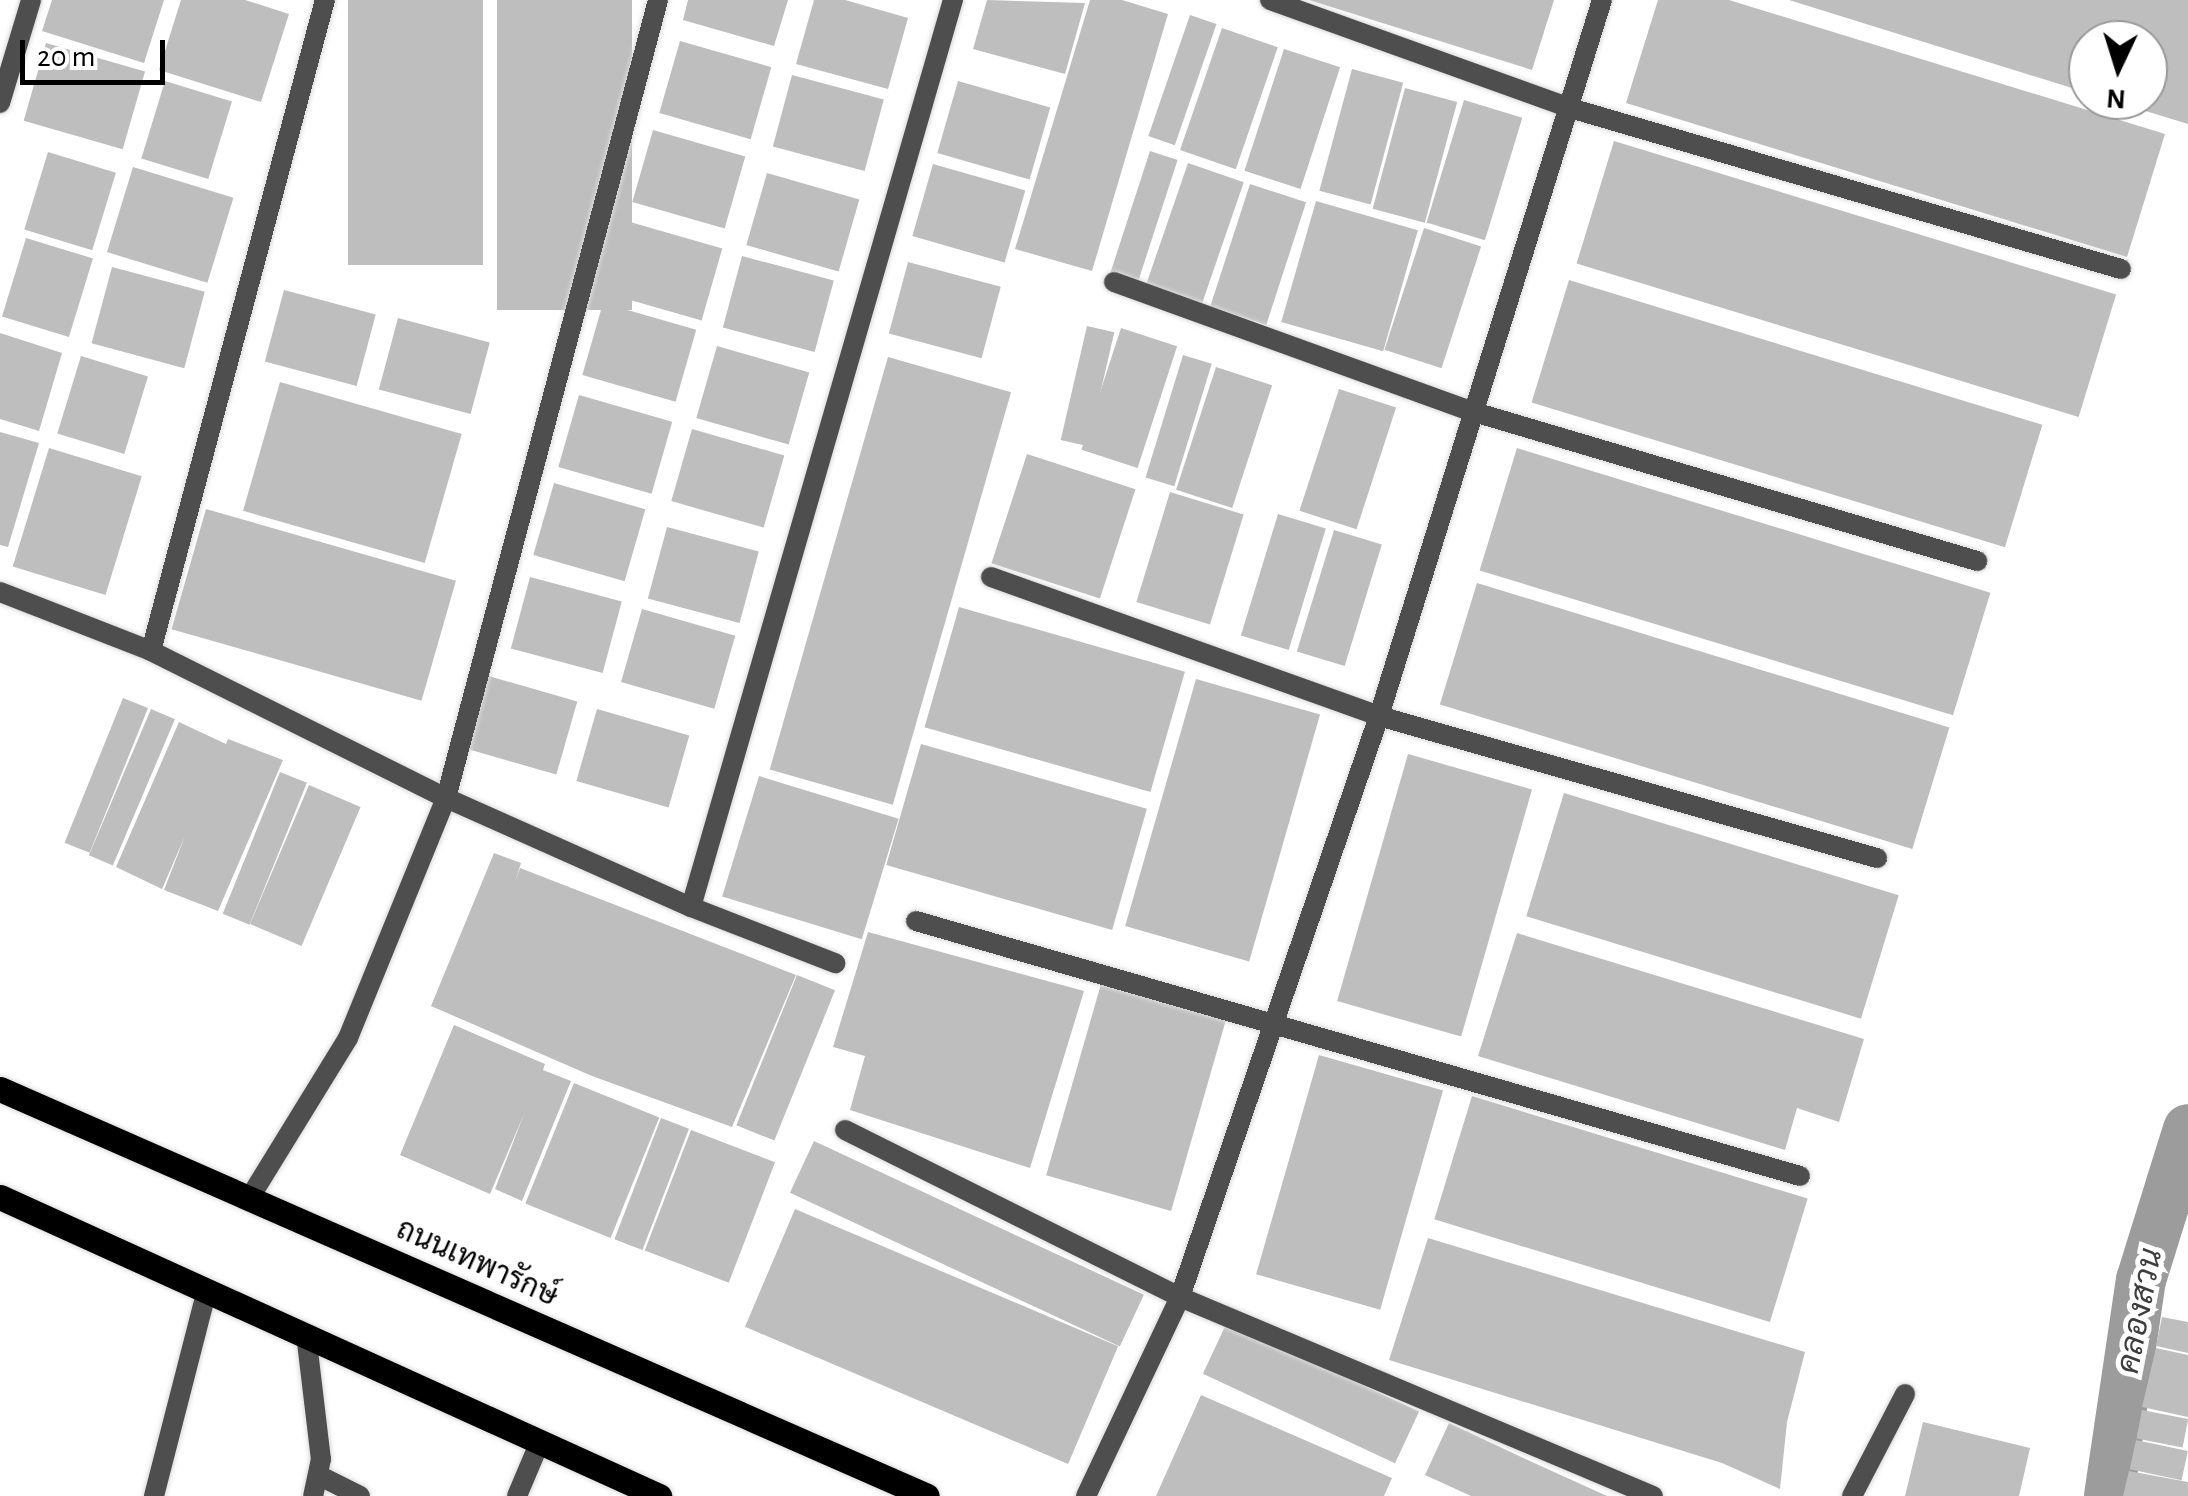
<!DOCTYPE html>
<html>
<head>
<meta charset="utf-8">
<style>
	body { margin:0 }
	#map { position:relative; width:2188px; height:1496px; overflow:hidden; background:#fff; font-family:"Alegreya Sans",Sarabun,sans-serif }
	div>[style] { position:absolute }
	[style*='--x'] { left:calc(var(--x)*1px); top:calc(var(--y)*1px); width:calc(var(--w)*1px); rotate:calc(var(--a)*1deg) }
	.canal>* { height:50px; margin:-25px; padding:0 25px; transform-origin:25px; border-radius:25px; background:#9c9c9c }
	.building>* { inset:0; background:#bebebe; transform-origin:0 0 }
	.roads { filter:drop-shadow(0 0 2px #dbdbdb) drop-shadow(0 0 2px #dbdbdb) }
	.service>* { height:20px; margin:-10px; padding:0 10px; transform-origin:10px; border-radius:10px; background:#4e4e4e }
	.minor>* { height:20px; margin:-10px; padding:0 10px; transform-origin:10px; border-radius:10px; background:#4e4e4e }
	.primary>* { height:25px; margin:-12.5px; padding:0 12.5px; transform-origin:12.5px; border-radius:12.5px; background:#000 }
	span { translate:-50% -50%; white-space:nowrap; text-align:center; line-height:1.15; -webkit-text-stroke:10px #fff; paint-order:stroke }
	.street-label { font-size:30px; color:#000 }
	.water-label { font-size:32px; color:#3d3d3d; font-style:italic }
	.north { position:absolute; left:2068px; top:20px; width:100px; height:100px; box-sizing:border-box; background:#fff; border:2px solid #999; border-radius:50%; rotate:184deg; font-size:28px; font-weight:700; line-height:40px; text-align:center; color:#000 }
	.north::after { content:''; display:block; margin:auto; width:35px; height:45px; background:#000; clip-path:polygon(50% 0,100% 100%,50% 72%,0 100%) }
	.scale { position:absolute; left:20px; top:40px; width:145px; height:45px; box-sizing:border-box; border:5px solid #000; border-top:0; padding-left:12px; font-size:30px; line-height:35px; white-space:nowrap; color:#000; -webkit-text-stroke:8px #fff; paint-order:stroke }
</style>
</head>
<body>
<div id="map">
	<div class="canal">
		<div style="--x:2109;--y:1496;--w:218;--a:-81.6"></div>
		<div style="--x:2141;--y:1280;--w:158;--a:-72.7"></div>
	</div>
	<div class="building">
		<div style="clip-path:polygon(52px 0,164px 0,144px 63px,42px 31px)"></div>
		<div style="clip-path:polygon(181px 0,245px 0,289px 14px,261px 102px,159px 70px)"></div>
		<div style="left:348px;top:0;width:135px;height:265px"></div>
		<div style="left:497px;top:0;width:135px;height:310px"></div>
		<div style="clip-path:polygon(688px 0,788px 0,774px 46px,683px 20px)"></div>
		<div style="clip-path:polygon(814px 0,845px 0,908px 18px,888px 89px,796px 64px)"></div>
		<div style="clip-path:polygon(987px 0,1085px 3px,1065px 74px,973px 49px)"></div>
		<div style="clip-path:polygon(1090px 0,1122px 0,1168px 14px,1092px 271px,1015px 249px)"></div>
		<div style="clip-path:polygon(1309px 0,1554px 0,1532px 70px)"></div>
		<div style="clip-path:polygon(1658px 0,1729px 0,2165px 134px,2127px 257px,1626px 103px)"></div>
		<div style="clip-path:polygon(1789px 0,2188px 0,2188px 124px,2113px 101px,2148px 100px,2148px 40px,2088px 40px,2088px 93px)"></div>
		<div style="left:1190px;top:15px;width:28px;height:128px;rotate:19deg"></div>
		<div style="left:1222px;top:28px;width:59px;height:129px;rotate:19deg"></div>
		<div style="left:680px;top:41px;width:95px;height:75px;rotate:16deg"></div>
		<div style="left:46px;top:43px;width:103px;height:81px;rotate:16deg"></div>
		<div style="left:1284px;top:49px;width:59px;height:128px;rotate:18deg"></div>
		<div style="left:1352px;top:69px;width:53px;height:126px;rotate:15deg"></div>
		<div style="left:792px;top:75px;width:95px;height:74px;rotate:15deg"></div>
		<div style="left:165px;top:81px;width:70px;height:81px;rotate:17deg"></div>
		<div style="left:958px;top:81px;width:96px;height:75px;rotate:16deg"></div>
		<div style="left:1405px;top:88px;width:54px;height:125px;rotate:15deg"></div>
		<div style="left:1464px;top:100px;width:61px;height:128px;rotate:17deg"></div>
		<div style="left:653px;top:130px;width:96px;height:75px;rotate:16deg"></div>
		<div style="left:1614px;top:141px;width:525px;height:128px;rotate:17deg"></div>
		<div style="left:1150px;top:151px;width:29px;height:128px;rotate:18deg"></div>
		<div style="left:48px;top:152px;width:71px;height:81px;rotate:17deg"></div>
		<div style="left:1188px;top:163px;width:59px;height:130px;rotate:19deg"></div>
		<div style="left:933px;top:164px;width:96px;height:75px;rotate:16deg"></div>
		<div style="left:133px;top:167px;width:105px;height:89px;rotate:17deg"></div>
		<div style="left:767px;top:173px;width:96px;height:75px;rotate:16deg"></div>
		<div style="left:1250px;top:184px;width:59px;height:129px;rotate:18deg"></div>
		<div style="left:1316px;top:201px;width:106px;height:126px;rotate:16deg"></div>
		<div style="left:630px;top:222px;width:96px;height:75px;rotate:16deg"></div>
		<div style="left:1424px;top:228px;width:60px;height:128px;rotate:18deg"></div>
		<div style="left:26px;top:238px;width:70px;height:82px;rotate:17deg"></div>
		<div style="left:742px;top:256px;width:95px;height:74px;rotate:15deg"></div>
		<div style="left:908px;top:262px;width:96px;height:74px;rotate:15deg"></div>
		<div style="left:112px;top:267px;width:96px;height:79px;rotate:15deg"></div>
		<div style="left:1569px;top:280px;width:495px;height:128px;rotate:17deg"></div>
		<div style="left:284px;top:290px;width:95px;height:74px;rotate:15deg"></div>
		<div style="left:603px;top:303px;width:97px;height:75px;rotate:16deg"></div>
		<div style="left:398px;top:318px;width:95px;height:74px;rotate:15deg"></div>
		<div style="left:1087px;top:326px;width:28px;height:117px;rotate:13deg"></div>
		<div style="left:1121px;top:328px;width:59px;height:128px;rotate:18deg"></div>
		<div style="clip-path:polygon(0 333px,62px 353px,39px 431px,0 419px)"></div>
		<div style="left:717px;top:346px;width:96px;height:75px;rotate:16deg"></div>
		<div style="left:1183px;top:355px;width:30px;height:128px;rotate:17deg"></div>
		<div style="left:81px;top:356px;width:70px;height:81px;rotate:17deg"></div>
		<div style="left:888px;top:357px;width:128px;height:429px;rotate:16deg"></div>
		<div style="left:1216px;top:367px;width:59px;height:129px;rotate:18deg"></div>
		<div style="left:280px;top:382px;width:189px;height:134px;rotate:16deg"></div>
		<div style="left:1339px;top:389px;width:60px;height:128px;rotate:18deg"></div>
		<div style="left:579px;top:395px;width:97px;height:75px;rotate:16deg"></div>
		<div style="left:692px;top:429px;width:96px;height:75px;rotate:16deg"></div>
		<div style="clip-path:polygon(0 432px,39px 443px,8px 547px,0 545px)"></div>
		<div style="left:49px;top:448px;width:97px;height:124px;rotate:17deg"></div>
		<div style="left:1517px;top:448px;width:495px;height:128px;rotate:17deg"></div>
		<div style="left:1027px;top:454px;width:114px;height:115px;rotate:18deg"></div>
		<div style="left:554px;top:483px;width:95px;height:75px;rotate:16deg"></div>
		<div style="left:1170px;top:492px;width:77px;height:115px;rotate:17deg"></div>
		<div style="left:206px;top:509px;width:260px;height:125px;rotate:16deg"></div>
		<div style="left:1278px;top:514px;width:50px;height:127px;rotate:17deg"></div>
		<div style="left:667px;top:527px;width:95px;height:74px;rotate:15deg"></div>
		<div style="left:1334px;top:530px;width:50px;height:127px;rotate:17deg"></div>
		<div style="left:530px;top:577px;width:95px;height:74px;rotate:15deg"></div>
		<div style="left:1477px;top:583px;width:494px;height:127px;rotate:17deg"></div>
		<div style="left:959px;top:607px;width:235px;height:125px;rotate:16deg"></div>
		<div style="left:642px;top:609px;width:97px;height:76px;rotate:16deg"></div>
		<div style="left:485px;top:675px;width:96px;height:76px;rotate:16deg"></div>
		<div style="left:1196px;top:679px;width:129px;height:257px;rotate:16deg"></div>
		<div style="left:123px;top:698px;width:27px;height:156px;rotate:22deg"></div>
		<div style="left:151px;top:709px;width:26px;height:159px;rotate:23deg"></div>
		<div style="left:597px;top:709px;width:96px;height:75px;rotate:16deg"></div>
		<div style="clip-path:polygon(179px 722px,226px 744px,228px 739px,283px 760px,218px 911px,164px 890px,185px 836px,162px 889px,116px 867px)"></div>
		<div style="left:921px;top:744px;width:235px;height:126px;rotate:16deg"></div>
		<div style="left:1408px;top:754px;width:129px;height:257px;rotate:16deg"></div>
		<div style="left:280px;top:772px;width:29px;height:153px;rotate:22deg"></div>
		<div style="left:759px;top:776px;width:146px;height:126px;rotate:17deg"></div>
		<div style="left:309px;top:785px;width:56px;height:151px;rotate:23deg"></div>
		<div style="left:1564px;top:793px;width:350px;height:129px;rotate:17deg"></div>
		<div style="clip-path:polygon(494px 853px,521px 863px,515px 882px,520px 868px,796px 975px,732px 1127px,592px 1076px,431px 1006px)"></div>
		<div style="clip-path:polygon(868px 932px,1084px 991px,1030px 1168px,850px 1110px,865px 1056px,833px 1047px)"></div>
		<div style="clip-path:polygon(1517px 933px,1864px 1039px,1839px 1122px,1797px 1108px,1785px 1150px,1478px 1056px)"></div>
		<div style="left:797px;top:975px;width:41px;height:162px;rotate:22deg"></div>
		<div style="left:1101px;top:984px;width:130px;height:199px;rotate:16deg"></div>
		<div style="clip-path:polygon(454px 1025px,545px 1064px,543px 1070px,571px 1081px,522px 1201px,495px 1189px,524px 1114px,490px 1194px,400px 1155px)"></div>
		<div style="left:1319px;top:1055px;width:129px;height:228px;rotate:16deg"></div>
		<div style="left:574px;top:1083px;width:92px;height:130px;rotate:22deg"></div>
		<div style="left:1472px;top:1096px;width:351px;height:129px;rotate:17deg"></div>
		<div style="left:661px;top:1118px;width:30px;height:130px;rotate:21deg"></div>
		<div style="left:691px;top:1130px;width:90px;height:129px;rotate:21deg"></div>
		<div style="left:814px;top:1141px;width:364px;height:57px;rotate:25deg"></div>
		<div style="left:795px;top:1209px;width:351px;height:128px;rotate:23deg"></div>
		<div style="clip-path:polygon(1428px 1238px,1805px 1352px,1787px 1422px,1780px 1489px,1722px 1463px,1389px 1360px)"></div>
		<div style="clip-path:polygon(2162px 1317px,2188px 1322px,2188px 1353px,2156px 1346px)"></div>
		<div style="left:1227px;top:1322px;width:212px;height:57px;rotate:25deg"></div>
		<div style="clip-path:polygon(2156px 1348px,2188px 1355px,2188px 1417px,2142px 1407px)"></div>
		<div style="clip-path:polygon(1201px 1395px,1392px 1478px,1384px 1496px,1156px 1496px)"></div>
		<div style="left:2142px;top:1410px;width:47px;height:29px;rotate:11deg"></div>
		<div style="clip-path:polygon(1923px 1422px,2030px 1448px,2019px 1496px,1905px 1496px)"></div>
		<div style="clip-path:polygon(1449px 1423px,1532px 1462px,1607px 1496px,1471px 1496px,1425px 1475px)"></div>
		<div style="left:2136px;top:1440px;width:53px;height:30px;rotate:12deg"></div>
		<div style="clip-path:polygon(2129px 1471px,2188px 1482px,2188px 1496px,2123px 1496px)"></div>
	</div>
	<div class="roads">
		<div class="service">
			<div style="--x:306;--y:1334;--w:126;--a:83.2"></div>
			<div style="--x:321;--y:1459;--w:38;--a:102"></div>
			<div style="--x:318;--y:1475;--w:47;--a:26.6"></div>
			<div style="--x:517;--y:1496;--w:56;--a:-67.1"></div>
			<div style="--x:1852;--y:1496;--w:115;--a:-62.5"></div>
		</div>
		<div class="minor">
			<div style="--x:1270;--y:0;--w:319;--a:19.8"></div>
			<div style="--x:1570;--y:108;--w:574;--a:16.29"></div>
			<div style="--x:0;--y:103;--w:108;--a:-73.2"></div>
			<div style="--x:1114;--y:282;--w:383;--a:19.9"></div>
			<div style="--x:1474;--y:412;--w:525;--a:16.5"></div>
			<div style="--x:991;--y:577;--w:412;--a:19.7"></div>
			<div style="--x:1379;--y:716;--w:518;--a:15.92"></div>
			<div style="--x:0;--y:592;--w:162;--a:21.3"></div>
			<div style="--x:151;--y:651;--w:330;--a:26.5"></div>
			<div style="--x:446;--y:798;--w:268;--a:24"></div>
			<div style="--x:691;--y:907;--w:155;--a:21.3"></div>
			<div style="--x:151;--y:651;--w:674;--a:-75.04"></div>
			<div style="--x:691;--y:907;--w:944;--a:-73.89"></div>
			<div style="--x:916;--y:921;--w:920;--a:16.09"></div>
			<div style="--x:845;--y:1130;--w:374;--a:26.5"></div>
			<div style="--x:1180;--y:1297;--w:513;--a:22.82"></div>
			<div style="--x:249;--y:1199;--w:189;--a:-58.4"></div>
			<div style="--x:348;--y:1038;--w:259;--a:-67.8"></div>
			<div style="--x:446;--y:798;--w:826;--a:-75.12"></div>
			<div style="--x:154;--y:1496;--w:213;--a:-75.6"></div>
			<div style="--x:1086;--y:1496;--w:220;--a:-64.7"></div>
			<div style="--x:1180;--y:1297;--w:614;--a:-71.09"></div>
			<div style="--x:1379;--y:716;--w:750;--a:-72.7"></div>
		</div>
		<div class="primary">
			<div style="--x:0;--y:1089;--w:1012;--a:23.7"></div>
			<div style="--x:0;--y:1197;--w:724;--a:24.4"></div>
		</div>
	</div>
	<div class="street-label">
		<span style="left:477px;top:1263px;rotate:24deg">ถนนเทพารักษ์</span>
	</div>
	<div class="water-label">
		<span style="left:2140px;top:1311px;rotate:-79deg">คลองสวน</span>
	</div>
	<div class="north">N</div>
	<div class="scale">20 m</div>
</div>
</body>
</html>
